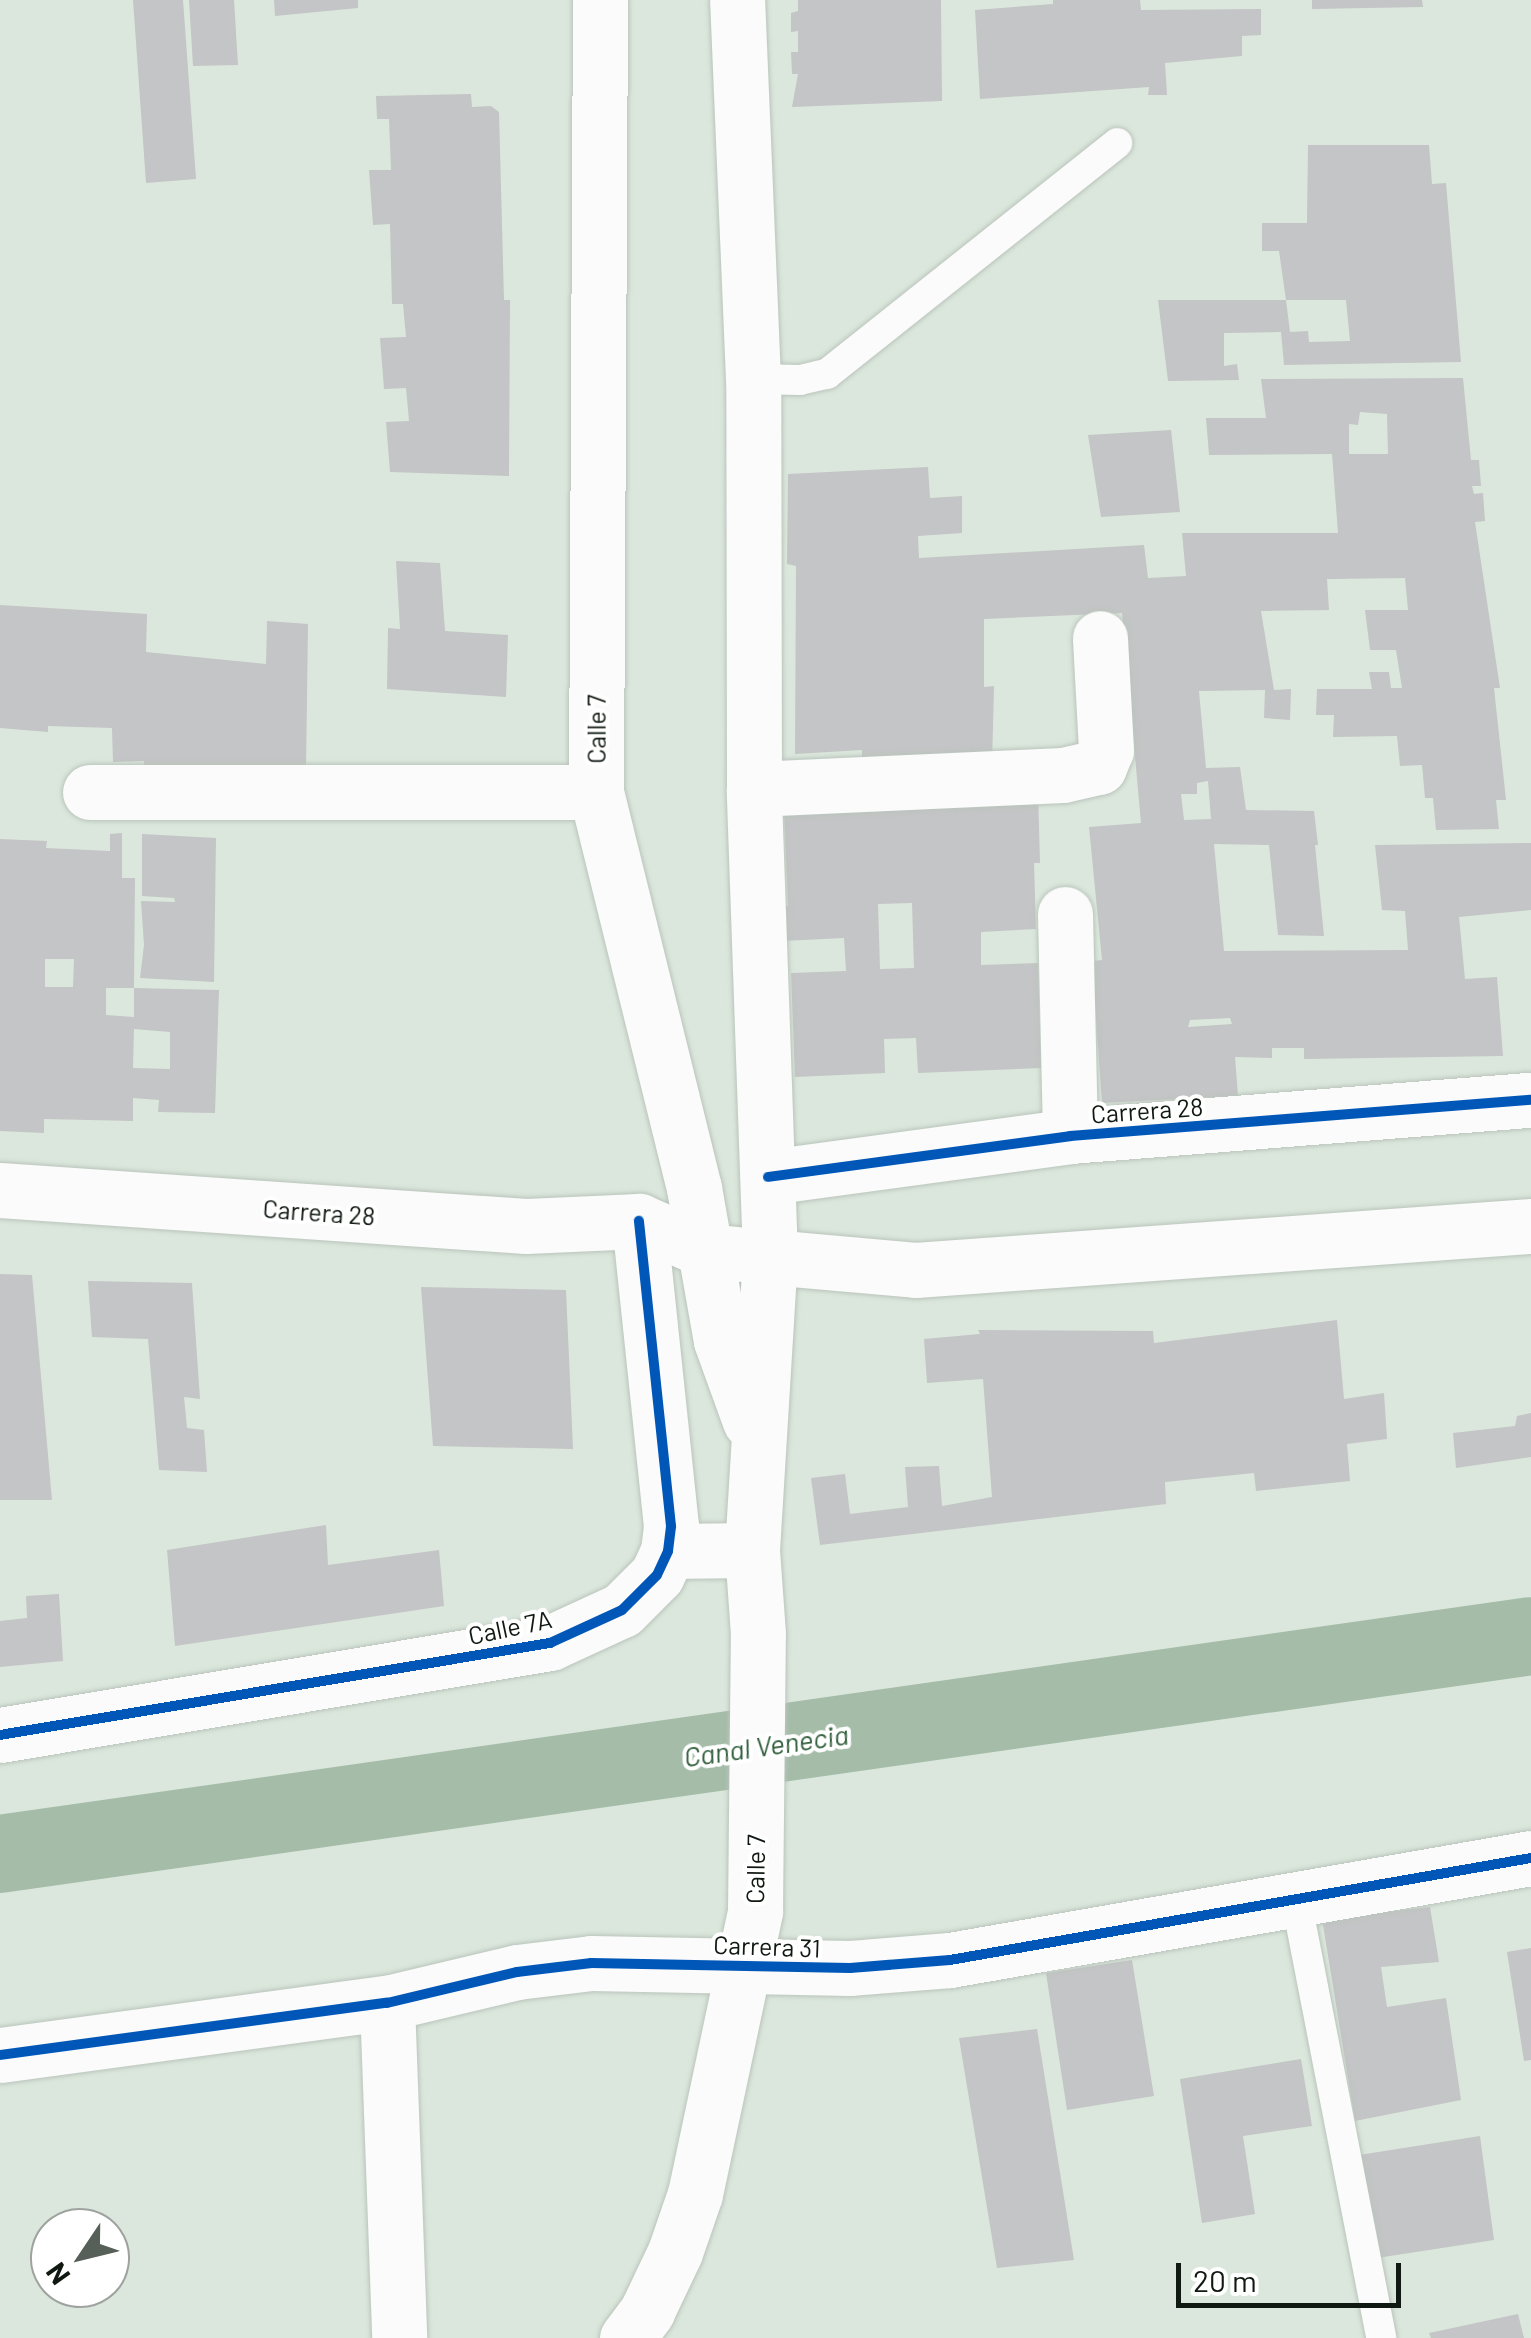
<!DOCTYPE html>
<style>
body{margin:0}
#map{position:relative;width:1531px;height:2338px;overflow:hidden;background:#dbe7dc;font-family:Barlow,sans-serif}
div>[style]{position:absolute}
.canal>*{height:78px;margin:-39px;padding:0 39px;transform-origin:39px;border-radius:39px;background:#a4bca8}
.building>*{inset:0;background:#c4c5c6}
.roads{filter:drop-shadow(0 0 2px #bac4bc) drop-shadow(0 0 2px #bac4bc)}
.lane>*{height:30px;margin:-15px;padding:0 15px;transform-origin:15px;border-radius:15px;background:#fafbfa}
.street>*{height:55px;margin:-27.5px;padding:0 27.5px;transform-origin:27.5px;border-radius:27.5px;background:#fafbfa}
.primary>*{height:55px;margin:-27.5px;padding:0 27.5px;transform-origin:27.5px;border-radius:27.5px;background:#fafbfa}
.cycleway>*{height:10px;margin:-5px;padding:0 5px;transform-origin:5px;border-radius:5px;background:#0057b8}
span{translate:-50% -50%;white-space:nowrap;text-align:center;line-height:1.15;-webkit-text-stroke:8px #fff;paint-order:stroke}
.street-label{font-size:25px;color:#0f1811}
.water-label{font-size:28px;color:#305e3b;font-style:italic}
.north{position:absolute;left:30px;top:2208px;width:100px;height:100px;box-sizing:border-box;background:#fff;border:2px solid #9fa3a0;border-radius:50%;rotate:235deg;font-size:28px;font-weight:700;line-height:40px;text-align:center;color:#0f1811}
.north::after{content:'';display:block;margin:auto;width:35px;height:45px;background:#566058;clip-path:polygon(50% 0,100% 100%,50% 72%,0 100%)}
.scale{position:absolute;left:1176px;top:2263px;width:225px;height:45px;box-sizing:border-box;border:5px solid #0f1811;border-top:0;padding-left:12px;font-size:30px;line-height:35px;white-space:nowrap;color:#0f1811;-webkit-text-stroke:8px #fff;paint-order:stroke}
</style>
<div id="map">
<div class="canal">
<i style="left:0;top:1854px;width:1546px;rotate:-8.1deg"></i>
</div>
<div class="building">
<i style="clip-path:polygon(133px 0,183px 0,196px 179px,146px 183px)"></i>
<i style="clip-path:polygon(189px 0,234px 0,238px 65px,193px 66px)"></i>
<i style="clip-path:polygon(274px 0,358px 0,358px 8px,275px 16px)"></i>
<i style="clip-path:polygon(798px 0,941px 0,942px 101px,792px 107px,798px 74px,792px 74px,791px 52px,798px 52px,798px 31px,791px 32px,791px 13px,798px 11px)"></i>
<i style="clip-path:polygon(1053px 0,1140px 0,1141px 10px,1261px 9px,1261px 35px,1242px 36px,1242px 56px,1165px 63px,1167px 95px,1148px 95px,1149px 87px,980px 99px,975px 10px,1053px 4px)"></i>
<i style="clip-path:polygon(1312px 0,1422px 0,1423px 7px,1312px 9px)"></i>
<i style="clip-path:polygon(471px 94px,472px 107px,491px 106px,499px 112px,504px 300px,510px 300px,509px 476px,390px 472px,386px 422px,409px 421px,406px 388px,384px 389px,380px 338px,406px 337px,403px 304px,392px 304px,390px 224px,373px 225px,369px 170px,391px 170px,389px 119px,377px 119px,376px 96px)"></i>
<i style="clip-path:polygon(evenodd,1308px 145px,1429px 145px,1432px 184px,1446px 183px,1461px 362px,1284px 365px,1281px 332px,1224px 333px,1224px 366px,1237px 364px,1239px 380px,1168px 381px,1158px 300px,1286px 300px,1279px 251px,1262px 251px,1262px 223px,1307px 223px,1308px 145px,1286px 300px,1346px 300px,1350px 341px,1309px 342px,1308px 331px,1290px 332px,1286px 300px)"></i>
<i style="clip-path:polygon(evenodd,1463px 378px,1471px 460px,1479px 460px,1481px 486px,1472px 486px,1474px 494px,1483px 493px,1485px 521px,1475px 522px,1500px 688px,1494px 688px,1506px 800px,1496px 800px,1499px 829px,1436px 830px,1433px 798px,1425px 798px,1422px 765px,1400px 766px,1397px 736px,1333px 737px,1334px 715px,1316px 715px,1317px 689px,1372px 689px,1369px 672px,1389px 672px,1391px 688px,1402px 688px,1396px 650px,1370px 650px,1365px 610px,1408px 610px,1405px 578px,1327px 579px,1329px 610px,1261px 611px,1274px 690px,1291px 689px,1290px 720px,1264px 718px,1265px 690px,1199px 691px,1206px 768px,1240px 767px,1246px 810px,1314px 811px,1318px 845px,1315px 845px,1324px 936px,1278px 935px,1269px 845px,1214px 844px,1224px 951px,1408px 950px,1405px 911px,1382px 910px,1375px 845px,1531px 843px,1531px 910px,1459px 917px,1465px 979px,1497px 977px,1503px 1056px,1304px 1059px,1304px 1048px,1272px 1048px,1272px 1058px,1235px 1057px,1238px 1096px,1102px 1103px,1092px 961px,1102px 960px,1089px 827px,1141px 823px,1122px 613px,984px 619px,984px 687px,994px 686px,992px 765px,862px 771px,862px 750px,795px 754px,796px 566px,787px 564px,788px 474px,928px 467px,930px 498px,962px 496px,962px 533px,918px 536px,919px 558px,1144px 545px,1148px 578px,1186px 576px,1182px 533px,1338px 533px,1332px 454px,1209px 455px,1206px 418px,1266px 418px,1261px 379px,1463px 378px,1360px 412px,1387px 414px,1388px 454px,1349px 454px,1349px 424px,1358px 425px,1360px 412px,1463px 378px,1208px 781px,1211px 819px,1184px 820px,1181px 794px,1197px 794px,1197px 783px,1208px 781px,1463px 378px,1230px 1018px,1232px 1024px,1188px 1027px,1190px 1020px,1230px 1018px)"></i>
<i style="clip-path:polygon(1171px 430px,1180px 512px,1101px 517px,1088px 435px)"></i>
<i style="clip-path:polygon(396px 561px,440px 563px,445px 631px,508px 635px,506px 697px,387px 689px,388px 628px,400px 629px)"></i>
<i style="clip-path:polygon(0 605px,147px 614px,146px 652px,266px 664px,267px 621px,308px 624px,306px 769px,144px 769px,144px 761px,113px 762px,112px 728px,48px 726px,48px 732px,0 728px)"></i>
<i style="clip-path:polygon(evenodd,1038px 791px,1040px 863px,1034px 863px,1036px 929px,981px 932px,981px 965px,1038px 963px,1041px 1068px,918px 1073px,916px 1038px,884px 1039px,885px 1073px,795px 1077px,791px 973px,846px 971px,844px 938px,783px 941px,781px 905px,788px 906px,784px 809px,1038px 791px,912px 903px,914px 968px,880px 969px,878px 904px,912px 903px)"></i>
<i style="clip-path:polygon(evenodd,122px 833px,122px 878px,135px 878px,134px 988px,106px 988px,106px 1015px,134px 1017px,134px 988px,219px 990px,215px 1113px,158px 1112px,159px 1100px,133px 1098px,133px 1121px,44px 1119px,44px 1133px,0 1131px,0 839px,47px 841px,46px 848px,110px 851px,110px 834px,122px 833px,45px 959px,74px 959px,73px 987px,45px 987px,45px 959px,122px 833px,134px 1029px,170px 1032px,170px 1069px,133px 1068px,134px 1029px)"></i>
<i style="clip-path:polygon(142px 834px,216px 838px,214px 982px,140px 978px,144px 945px,141px 901px,175px 902px,174px 898px,142px 896px)"></i>
<i style="clip-path:polygon(0 1274px,32px 1275px,52px 1500px,0 1500px)"></i>
<i style="clip-path:polygon(88px 1281px,192px 1283px,200px 1399px,184px 1397px,187px 1428px,204px 1430px,207px 1472px,159px 1470px,148px 1339px,92px 1337px)"></i>
<i style="clip-path:polygon(421px 1287px,566px 1290px,573px 1449px,433px 1446px)"></i>
<i style="clip-path:polygon(1337px 1320px,1344px 1399px,1384px 1393px,1387px 1439px,1347px 1444px,1350px 1481px,1256px 1491px,1254px 1473px,1165px 1482px,1166px 1504px,820px 1545px,811px 1478px,845px 1474px,850px 1514px,908px 1507px,905px 1467px,939px 1466px,942px 1506px,992px 1497px,983px 1379px,927px 1383px,924px 1339px,980px 1334px,978px 1330px,1153px 1331px,1154px 1343px)"></i>
<i style="clip-path:polygon(1531px 1413px,1531px 1457px,1456px 1468px,1453px 1433px,1515px 1426px,1517px 1416px)"></i>
<i style="clip-path:polygon(326px 1525px,328px 1565px,439px 1550px,444px 1606px,175px 1646px,167px 1550px)"></i>
<i style="clip-path:polygon(59px 1594px,63px 1661px,0 1667px,0 1621px,27px 1618px,26px 1596px)"></i>
<i style="clip-path:polygon(1430px 1907px,1439px 1962px,1381px 1967px,1387px 2007px,1446px 1998px,1461px 2100px,1355px 2121px,1322px 1919px)"></i>
<i style="clip-path:polygon(1531px 1948px,1531px 2060px,1524px 2061px,1507px 1952px)"></i>
<i style="clip-path:polygon(1132px 1960px,1154px 2096px,1067px 2110px,1046px 1973px)"></i>
<i style="clip-path:polygon(1037px 2029px,1074px 2260px,997px 2268px,959px 2038px)"></i>
<i style="clip-path:polygon(1301px 2059px,1312px 2126px,1243px 2136px,1255px 2214px,1202px 2223px,1180px 2079px)"></i>
<i style="clip-path:polygon(1480px 2136px,1494px 2240px,1377px 2258px,1359px 2155px)"></i>
<i style="clip-path:polygon(1518px 2314px,1524px 2338px,1431px 2338px,1429px 2333px)"></i>
</div>
<div class="roads">
<div class="lane">
<i style="left:753px;top:379px;width:47px;rotate:1.2deg"></i>
<i style="left:800px;top:380px;width:28px;rotate:-13deg"></i>
<i style="left:827px;top:374px;width:371px;rotate:-38.5deg"></i>
<i style="left:1296px;top:1899px;width:447px;rotate:79deg"></i>
</div>
<div class="street">
<i style="left:754px;top:789px;width:309px;rotate:-2.6deg"></i>
<i style="left:1063px;top:775px;width:37px;rotate:-13deg"></i>
<i style="left:1099px;top:767px;width:18px;rotate:-68deg"></i>
<i style="left:1106px;top:750px;width:112px;rotate:-93.1deg"></i>
<i style="left:90px;top:792px;width:506px"></i>
<i style="left:1065px;top:914px;width:222px;rotate:88.7deg"></i>
<i style="left:768px;top:1177px;width:305px;rotate:-7.7deg"></i>
<i style="left:1070px;top:1136px;width:462px;rotate:-4.5deg"></i>
<i style="left:770px;top:1257px;width:146px;rotate:5.1deg"></i>
<i style="left:915px;top:1270px;width:618px;rotate:-4.09deg"></i>
<i style="left:668px;top:1551px;width:84px;rotate:-0.7deg"></i>
<i style="left:0;top:1735px;width:558px;rotate:-9.5deg"></i>
<i style="left:550px;top:1643px;width:79px;rotate:-24.6deg"></i>
<i style="left:622px;top:1610px;width:49px;rotate:-45deg"></i>
<i style="left:657px;top:1575px;width:26px;rotate:-65deg"></i>
<i style="left:668px;top:1551px;width:25px;rotate:-83deg"></i>
<i style="left:671px;top:1526px;width:307px;rotate:-96deg"></i>
<i style="left:387px;top:2003px;width:335px;rotate:87.9deg"></i>
<i style="left:0;top:2055px;width:390px;rotate:-7.7deg"></i>
<i style="left:387px;top:2003px;width:134px;rotate:-13.4deg"></i>
<i style="left:517px;top:1972px;width:75px;rotate:-6.9deg"></i>
<i style="left:591px;top:1963px;width:259px;rotate:1.1deg"></i>
<i style="left:850px;top:1968px;width:100px;rotate:-4.6deg"></i>
<i style="left:950px;top:1960px;width:590px;rotate:-9.96deg"></i>
</div>
<div class="primary">
<i style="left:600px;top:0;width:792px;rotate:90.29deg"></i>
<i style="left:596px;top:792px;width:408px;rotate:76.1deg"></i>
<i style="left:694px;top:1188px;width:155px;rotate:80deg"></i>
<i style="left:721px;top:1341px;width:85px;rotate:70.1deg"></i>
<i style="left:0;top:1190px;width:527px;rotate:3.92deg"></i>
<i style="left:526px;top:1226px;width:113px;rotate:-2.5deg"></i>
<i style="left:639px;top:1221px;width:75px;rotate:23.5deg"></i>
<i style="left:708px;top:1251px;width:29px;rotate:6deg"></i>
<i style="left:627px;top:2338px;width:34px;rotate:-53deg"></i>
<i style="left:647px;top:2311px;width:65px;rotate:-64.6deg"></i>
<i style="left:675px;top:2252px;width:61px;rotate:-71deg"></i>
<i style="left:695px;top:2194px;width:289px;rotate:-78deg"></i>
<i style="left:755px;top:1911px;width:277px;rotate:-89.4deg"></i>
<i style="left:758px;top:1634px;width:84px;rotate:-94.1deg"></i>
<i style="left:752px;top:1550px;width:294px;rotate:-86.5deg"></i>
<i style="left:770px;top:1257px;width:468px;rotate:-92deg"></i>
<i style="left:754px;top:789px;width:410px;rotate:-90.1deg"></i>
<i style="left:753px;top:379px;width:379px;rotate:-92.4deg"></i>
</div>
</div>
<div class="cycleway">
<i style="left:768px;top:1177px;width:305px;rotate:-7.7deg"></i>
<i style="left:1070px;top:1136px;width:462px;rotate:-4.5deg"></i>
<i style="left:0;top:1735px;width:558px;rotate:-9.5deg"></i>
<i style="left:550px;top:1643px;width:79px;rotate:-24.6deg"></i>
<i style="left:622px;top:1610px;width:49px;rotate:-45deg"></i>
<i style="left:657px;top:1575px;width:26px;rotate:-65deg"></i>
<i style="left:668px;top:1551px;width:25px;rotate:-83deg"></i>
<i style="left:671px;top:1526px;width:307px;rotate:-96deg"></i>
<i style="left:0;top:2055px;width:390px;rotate:-7.7deg"></i>
<i style="left:387px;top:2003px;width:134px;rotate:-13.4deg"></i>
<i style="left:517px;top:1972px;width:75px;rotate:-6.9deg"></i>
<i style="left:591px;top:1963px;width:259px;rotate:1.1deg"></i>
<i style="left:850px;top:1968px;width:100px;rotate:-4.6deg"></i>
<i style="left:950px;top:1960px;width:590px;rotate:-9.96deg"></i>
</div>
<div class="street-label">
<span style="left:596px;top:729px;rotate:-90deg">Calle 7</span>
<span style="left:1147px;top:1110px;rotate:-4deg">Carrera 28</span>
<span style="left:319px;top:1212px;rotate:4deg">Carrera 28</span>
<span style="left:510px;top:1627px;rotate:-12deg">Calle 7A</span>
<span style="left:755px;top:1869px;rotate:-89deg">Calle 7</span>
<span style="left:767px;top:1946px;rotate:2deg">Carrera 31</span>
</div>
<div class="water-label">
<span style="left:766px;top:1745px;rotate:-8deg">Canal Venecia</span>
</div>
<div class="north">N</div>
<div class="scale">20 m</div>
</div>
